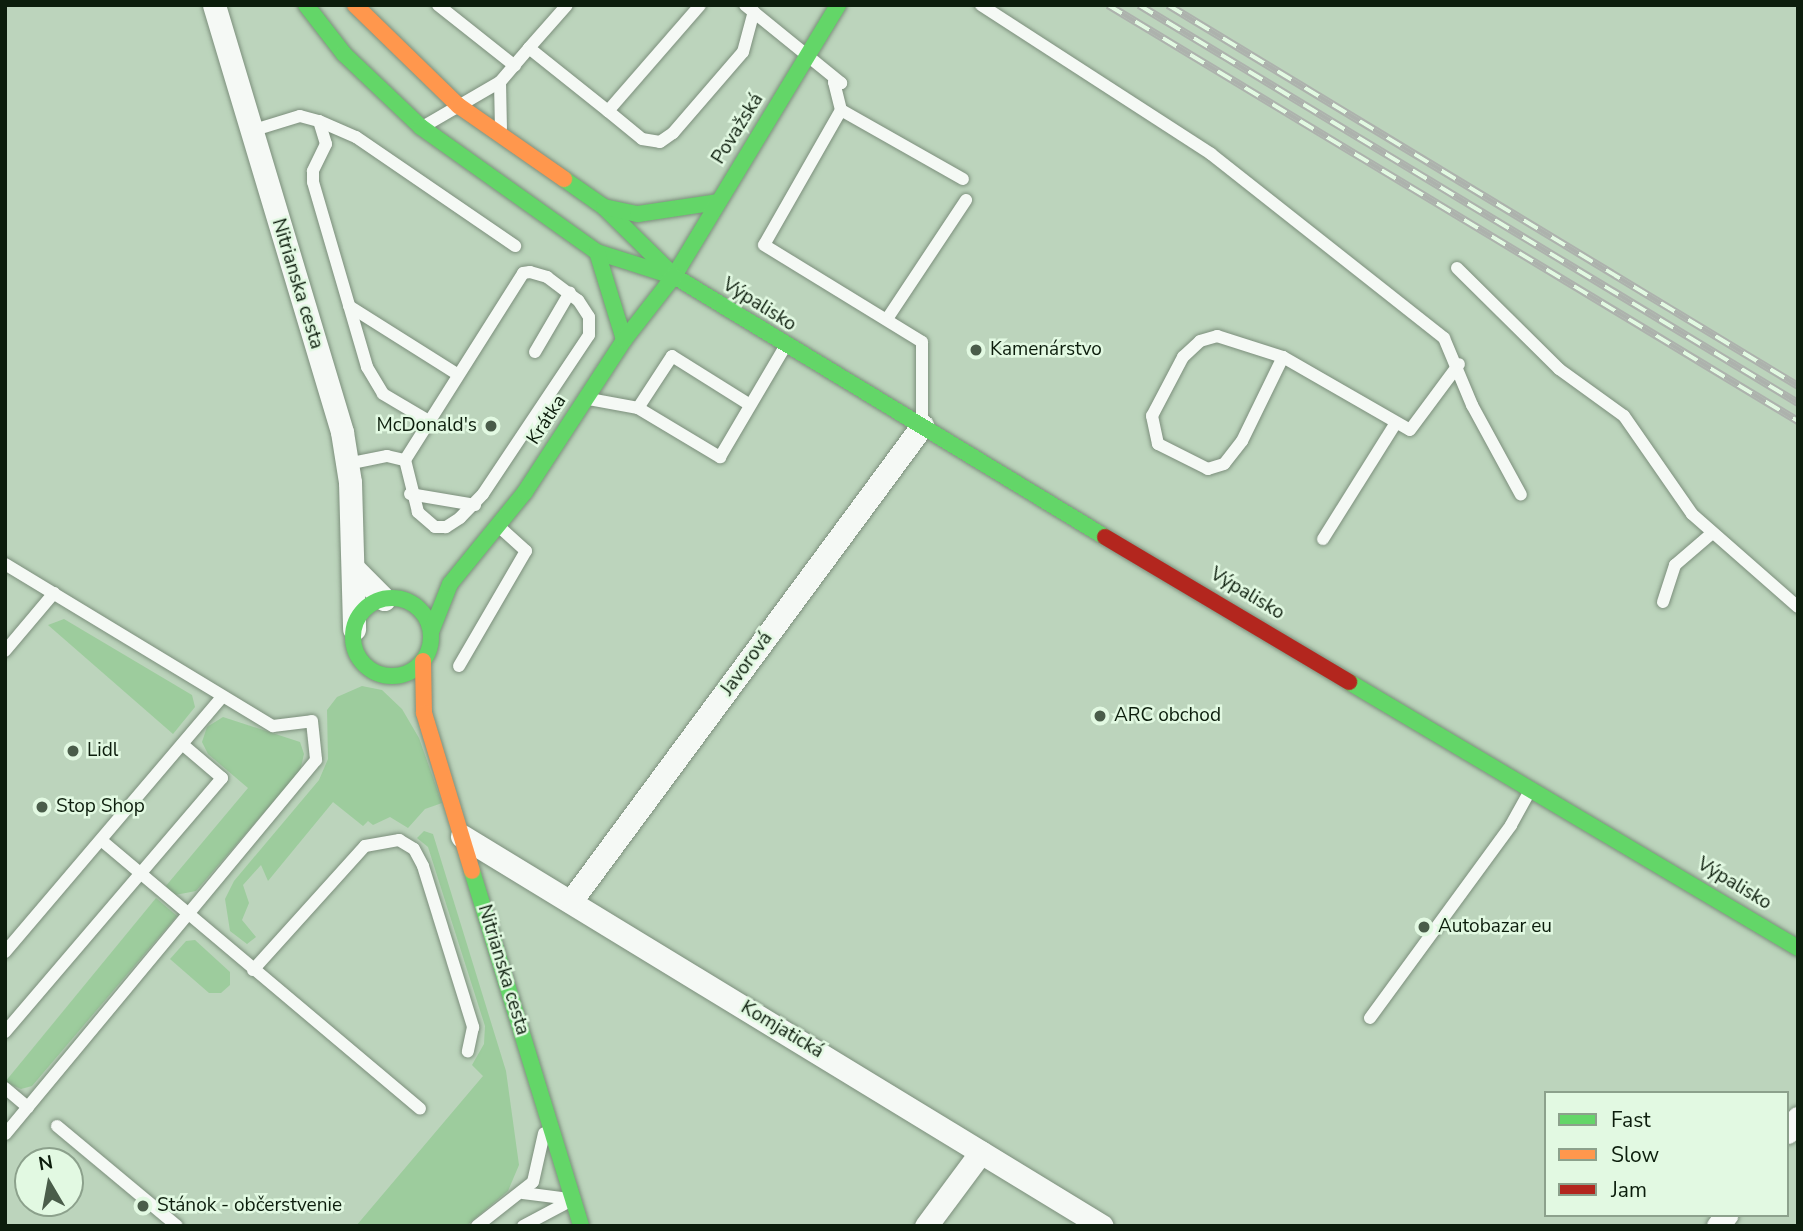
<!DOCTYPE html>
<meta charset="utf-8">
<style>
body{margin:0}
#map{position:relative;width:1803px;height:1231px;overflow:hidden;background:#bcd4bc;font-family:"Nunito Sans",sans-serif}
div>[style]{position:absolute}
.green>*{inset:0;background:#9dcc9d}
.roads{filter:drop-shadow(0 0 2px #7c8f7c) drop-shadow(0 0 2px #7c8f7c)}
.lane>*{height:12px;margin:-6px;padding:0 6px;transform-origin:6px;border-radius:6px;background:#f5f9f5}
.street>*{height:23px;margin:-11.5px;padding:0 11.5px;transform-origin:11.5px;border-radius:11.5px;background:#f5f9f5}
.fast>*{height:16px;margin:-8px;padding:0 8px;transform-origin:8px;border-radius:8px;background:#63d668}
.fast>.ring{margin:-8px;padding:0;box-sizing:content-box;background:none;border:16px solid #63d668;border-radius:50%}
.slow>*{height:16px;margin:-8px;padding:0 8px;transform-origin:8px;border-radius:8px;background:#ff974d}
.jam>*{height:16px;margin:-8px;padding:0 8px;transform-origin:8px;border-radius:8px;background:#b3261e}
.rail>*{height:8px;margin-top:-4px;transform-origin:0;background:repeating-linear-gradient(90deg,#e2f9e2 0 16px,#adb2ad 0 32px);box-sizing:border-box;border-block:2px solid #adb2ad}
.dots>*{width:19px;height:19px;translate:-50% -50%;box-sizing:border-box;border:4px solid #e2f9e2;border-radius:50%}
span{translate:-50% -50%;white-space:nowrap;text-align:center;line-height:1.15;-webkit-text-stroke:5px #e2f9e2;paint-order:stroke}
.street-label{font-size:19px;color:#0c1d0c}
.poi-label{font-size:19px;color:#0c1d0c}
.left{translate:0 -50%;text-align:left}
.right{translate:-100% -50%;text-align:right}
.frame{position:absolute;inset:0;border:7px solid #0c1d0c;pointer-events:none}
.legend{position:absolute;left:1544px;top:1091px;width:245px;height:126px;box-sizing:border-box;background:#e2f9e2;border:2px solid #8ca18c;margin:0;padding:9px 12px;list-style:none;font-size:21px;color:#0c1d0c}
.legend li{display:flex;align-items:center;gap:14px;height:35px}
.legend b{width:35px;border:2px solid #8ca18c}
.north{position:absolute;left:14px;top:1147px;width:70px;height:70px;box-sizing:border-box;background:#e2f9e2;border:2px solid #8ca18c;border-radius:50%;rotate:350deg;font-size:19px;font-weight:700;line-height:28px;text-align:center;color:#0c1d0c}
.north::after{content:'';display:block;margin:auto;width:24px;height:32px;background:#4a5d4a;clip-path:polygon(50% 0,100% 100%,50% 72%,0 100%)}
</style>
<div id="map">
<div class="green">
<i style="clip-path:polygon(64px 619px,192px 695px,195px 707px,173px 734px,48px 625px)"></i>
<i style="clip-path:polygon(362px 686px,382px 690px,402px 709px,419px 738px,442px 803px,425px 809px,408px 828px,390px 817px,373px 825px,368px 821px,363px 826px,333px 802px,268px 881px,261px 865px,243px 885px,249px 903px,242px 920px,256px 937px,247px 944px,230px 931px,225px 899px,234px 881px,319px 780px,328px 759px,327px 710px,337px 697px)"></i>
<i style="clip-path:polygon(223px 717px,300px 742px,304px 754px,300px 771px,196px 891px,175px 895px,165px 887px,248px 788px,208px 754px,202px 742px,207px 727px)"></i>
<i style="clip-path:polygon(424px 831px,433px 834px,506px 1071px,519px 1165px,508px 1191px,466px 1226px,356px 1226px,483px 1076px,472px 1065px,484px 1044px,485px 1026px,428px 847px,417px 838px)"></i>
<i style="clip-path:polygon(156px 898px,177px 916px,32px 1086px,21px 1089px,5px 1082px)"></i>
<i style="clip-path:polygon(195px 940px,230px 972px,230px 985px,221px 993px,209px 993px,170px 959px,186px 941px)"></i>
</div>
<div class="roads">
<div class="lane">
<i style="left:438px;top:5px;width:98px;rotate:38.4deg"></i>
<i style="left:745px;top:5px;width:124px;rotate:39.1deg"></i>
<i style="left:981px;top:5px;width:274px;rotate:32.9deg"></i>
<i style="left:1211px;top:154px;width:297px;rotate:38.3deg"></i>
<i style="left:1444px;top:338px;width:73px;rotate:67.3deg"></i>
<i style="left:1472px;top:405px;width:102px;rotate:61.4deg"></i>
<i style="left:529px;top:48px;width:57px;rotate:-48.5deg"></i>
<i style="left:500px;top:82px;width:46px;rotate:88.8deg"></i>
<i style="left:841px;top:83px;width:7px;rotate:-172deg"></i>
<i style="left:834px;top:82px;width:29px;rotate:76deg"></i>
<i style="left:841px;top:110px;width:155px;rotate:119.7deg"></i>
<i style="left:764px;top:245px;width:185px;rotate:31.5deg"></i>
<i style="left:922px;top:342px;width:80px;rotate:90deg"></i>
<i style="left:841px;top:110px;width:140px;rotate:29.5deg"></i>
<i style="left:608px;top:111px;width:44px;rotate:39.5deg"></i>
<i style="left:642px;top:139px;width:18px;rotate:9deg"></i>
<i style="left:660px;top:142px;width:16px;rotate:-35deg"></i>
<i style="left:673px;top:133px;width:107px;rotate:-49.2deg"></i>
<i style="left:743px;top:52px;width:42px;rotate:-75deg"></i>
<i style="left:319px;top:121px;width:40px;rotate:23.4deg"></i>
<i style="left:356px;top:137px;width:193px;rotate:34.4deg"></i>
<i style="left:426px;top:125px;width:86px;rotate:-30.2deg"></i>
<i style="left:500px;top:82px;width:45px;rotate:-49.5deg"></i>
<i style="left:529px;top:48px;width:101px;rotate:38.6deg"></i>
<i style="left:608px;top:111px;width:140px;rotate:-49deg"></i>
<i style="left:251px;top:131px;width:51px;rotate:-17deg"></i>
<i style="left:300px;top:116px;width:20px;rotate:15deg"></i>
<i style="left:319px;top:121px;width:24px;rotate:73deg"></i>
<i style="left:326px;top:144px;width:30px;rotate:116deg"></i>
<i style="left:313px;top:171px;width:11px;rotate:90deg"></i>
<i style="left:313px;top:182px;width:193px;rotate:73.7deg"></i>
<i style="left:367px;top:367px;width:31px;rotate:59deg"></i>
<i style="left:383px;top:394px;width:51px;rotate:30.6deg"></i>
<i style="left:1457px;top:268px;width:144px;rotate:44.7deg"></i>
<i style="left:1559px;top:369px;width:80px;rotate:35.9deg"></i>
<i style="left:1624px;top:416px;width:119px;rotate:55.2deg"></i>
<i style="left:1692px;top:514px;width:141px;rotate:41.3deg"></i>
<i style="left:530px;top:272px;width:18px;rotate:16deg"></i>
<i style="left:547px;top:277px;width:39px;rotate:37deg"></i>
<i style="left:578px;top:300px;width:20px;rotate:57deg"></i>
<i style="left:589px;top:317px;width:18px;rotate:90deg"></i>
<i style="left:589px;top:335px;width:191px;rotate:123.7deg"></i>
<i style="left:483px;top:494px;width:33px;rotate:134deg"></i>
<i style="left:460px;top:518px;width:17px;rotate:147deg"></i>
<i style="left:446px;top:527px;width:11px;rotate:180deg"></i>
<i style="left:435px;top:527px;width:23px;rotate:-139deg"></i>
<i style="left:418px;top:512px;width:54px;rotate:-104deg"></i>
<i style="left:405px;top:460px;width:221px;rotate:-57.7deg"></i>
<i style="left:523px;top:273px;width:7px;rotate:-8deg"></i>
<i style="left:349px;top:306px;width:128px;rotate:32.2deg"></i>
<i style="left:887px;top:319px;width:143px;rotate:-56.4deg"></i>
<i style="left:535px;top:352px;width:69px;rotate:-59.7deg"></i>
<i style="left:1283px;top:357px;width:93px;rotate:116deg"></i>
<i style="left:1242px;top:441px;width:29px;rotate:128deg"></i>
<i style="left:1224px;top:464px;width:17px;rotate:163deg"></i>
<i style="left:1208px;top:469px;width:56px;rotate:-153.4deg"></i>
<i style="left:1158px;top:444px;width:29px;rotate:-102deg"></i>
<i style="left:1152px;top:416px;width:67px;rotate:-62.3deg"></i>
<i style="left:1183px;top:357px;width:23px;rotate:-43deg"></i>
<i style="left:1200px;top:341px;width:18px;rotate:-16deg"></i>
<i style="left:1217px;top:336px;width:69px;rotate:17.7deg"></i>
<i style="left:1283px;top:357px;width:146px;rotate:29.9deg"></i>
<i style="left:1410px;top:430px;width:82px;rotate:-53.4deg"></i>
<i style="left:589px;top:399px;width:50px;rotate:10.4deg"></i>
<i style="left:638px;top:408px;width:96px;rotate:30.9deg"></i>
<i style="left:720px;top:457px;width:124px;rotate:-59.5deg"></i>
<i style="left:638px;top:408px;width:62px;rotate:-56.8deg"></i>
<i style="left:672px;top:356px;width:92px;rotate:32.1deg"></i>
<i style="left:347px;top:464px;width:41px;rotate:-11.3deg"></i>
<i style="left:387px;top:456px;width:18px;rotate:13deg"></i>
<i style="left:410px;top:494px;width:66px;rotate:9.6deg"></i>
<i style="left:1323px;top:539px;width:136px;rotate:-57.9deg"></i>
<i style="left:5px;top:564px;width:313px;rotate:31.2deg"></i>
<i style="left:273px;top:726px;width:39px;rotate:-7deg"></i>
<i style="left:312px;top:721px;width:39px;rotate:84deg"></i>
<i style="left:316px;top:760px;width:486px;rotate:129.7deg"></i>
<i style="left:1663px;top:602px;width:39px;rotate:-72deg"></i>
<i style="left:1675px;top:565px;width:48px;rotate:-40.7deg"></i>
<i style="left:5px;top:651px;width:76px;rotate:-49.8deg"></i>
<i style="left:459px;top:666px;width:133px;rotate:-59.8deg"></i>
<i style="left:526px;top:551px;width:38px;rotate:-138deg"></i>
<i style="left:101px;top:840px;width:417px;rotate:40.1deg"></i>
<i style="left:5px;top:952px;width:335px;rotate:-49.6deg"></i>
<i style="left:253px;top:970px;width:167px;rotate:-47.9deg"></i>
<i style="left:365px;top:846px;width:35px;rotate:-10deg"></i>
<i style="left:399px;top:840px;width:17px;rotate:31deg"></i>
<i style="left:414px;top:849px;width:19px;rotate:62deg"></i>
<i style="left:423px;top:866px;width:169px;rotate:72.7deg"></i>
<i style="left:473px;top:1027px;width:25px;rotate:102deg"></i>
<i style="left:1370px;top:1018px;width:239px;rotate:-53.8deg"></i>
<i style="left:1511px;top:825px;width:39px;rotate:-61deg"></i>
<i style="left:5px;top:1032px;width:334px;rotate:-49.5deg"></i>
<i style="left:222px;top:778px;width:52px;rotate:-139.6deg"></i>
<i style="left:5px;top:1088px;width:30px;rotate:40deg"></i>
<i style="left:57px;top:1126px;width:156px;rotate:39.8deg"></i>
<i style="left:523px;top:1193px;width:46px;rotate:7.4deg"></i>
<i style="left:477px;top:1226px;width:71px;rotate:-38.2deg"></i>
<i style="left:533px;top:1182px;width:50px;rotate:-77.3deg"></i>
<i style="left:523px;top:1226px;width:55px;rotate:-28deg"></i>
</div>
<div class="street">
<i style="left:214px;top:5px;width:446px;rotate:73.3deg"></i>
<i style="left:342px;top:432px;width:51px;rotate:80.9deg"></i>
<i style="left:350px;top:482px;width:147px;rotate:88.4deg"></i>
<i style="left:353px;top:568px;width:44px;rotate:45deg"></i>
<i style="left:462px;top:836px;width:749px;rotate:31.36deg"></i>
<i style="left:571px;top:901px;width:591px;rotate:-53.54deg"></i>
<i style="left:1787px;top:1132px;width:18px;rotate:-52deg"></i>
<i style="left:926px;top:1226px;width:92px;rotate:-53.4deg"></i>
<i style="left:1718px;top:1226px;width:14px;rotate:-54deg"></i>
</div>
<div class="fast">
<i style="left:306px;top:5px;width:62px;rotate:52.2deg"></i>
<i style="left:344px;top:54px;width:106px;rotate:43.5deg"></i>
<i style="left:421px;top:127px;width:216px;rotate:35.4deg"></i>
<i style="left:597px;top:252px;width:72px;rotate:17.7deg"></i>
<i style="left:564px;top:179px;width:49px;rotate:35deg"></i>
<i style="left:604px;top:207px;width:98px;rotate:44.6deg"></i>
<i style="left:674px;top:276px;width:504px;rotate:31.2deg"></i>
<i style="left:604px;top:207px;width:35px;rotate:12deg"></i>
<i style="left:638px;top:214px;width:80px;rotate:-8.6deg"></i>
<i style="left:597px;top:252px;width:92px;rotate:72.9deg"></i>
<i style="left:674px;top:276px;width:317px;rotate:-58.8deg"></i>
<i class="ring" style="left:353px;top:598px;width:62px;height:62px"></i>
<i style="left:431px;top:632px;width:52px;rotate:-68.4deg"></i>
<i style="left:450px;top:584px;width:119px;rotate:-50.8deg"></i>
<i style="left:525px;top:492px;width:181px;rotate:-56.9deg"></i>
<i style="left:624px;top:340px;width:81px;rotate:-52deg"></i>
<i style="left:1349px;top:682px;width:522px;rotate:30.64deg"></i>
<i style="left:472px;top:871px;width:371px;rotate:72.9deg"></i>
</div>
<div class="slow">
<i style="left:355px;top:5px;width:145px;rotate:44.2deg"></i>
<i style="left:459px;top:106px;width:128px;rotate:34.8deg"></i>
<i style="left:423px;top:661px;width:52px;rotate:88.9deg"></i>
<i style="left:424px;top:713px;width:165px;rotate:73.1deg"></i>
</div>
<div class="jam">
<i style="left:1105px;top:537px;width:284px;rotate:30.7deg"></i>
</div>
</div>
<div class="rail">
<i style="left:1108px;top:5px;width:806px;rotate:31.09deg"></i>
<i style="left:1139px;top:5px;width:770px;rotate:31.13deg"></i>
<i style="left:1168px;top:5px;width:736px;rotate:31.16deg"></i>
</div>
<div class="dots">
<i style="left:976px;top:350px;background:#4a5d4a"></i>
<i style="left:491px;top:426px;background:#4a5d4a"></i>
<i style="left:1100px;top:716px;background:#4a5d4a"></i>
<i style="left:73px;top:751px;background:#4a5d4a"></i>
<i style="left:42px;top:807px;background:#4a5d4a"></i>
<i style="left:1424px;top:927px;background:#4a5d4a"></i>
<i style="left:143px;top:1206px;background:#4a5d4a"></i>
</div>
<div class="street-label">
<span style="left:738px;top:129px;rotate:-58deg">Považská</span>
<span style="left:297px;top:284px;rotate:73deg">Nitrianska cesta</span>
<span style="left:759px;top:305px;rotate:32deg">Výpalisko</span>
<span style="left:547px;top:420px;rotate:-57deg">Krátka</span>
<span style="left:1247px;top:594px;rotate:31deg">Výpalisko</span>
<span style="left:747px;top:664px;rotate:-54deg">Javorová</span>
<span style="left:1734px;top:884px;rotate:31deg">Výpalisko</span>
<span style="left:503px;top:970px;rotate:73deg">Nitrianska cesta</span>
<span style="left:782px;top:1030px;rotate:31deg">Komjatická</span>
</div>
<div class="poi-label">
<span class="left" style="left:990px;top:350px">Kamenárstvo</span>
<span class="right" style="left:477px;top:426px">McDonald's</span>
<span class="left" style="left:1114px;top:716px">ARC obchod</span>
<span class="left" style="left:87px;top:751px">Lidl</span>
<span class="left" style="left:56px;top:807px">Stop Shop</span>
<span class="left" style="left:1438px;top:927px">Autobazar eu</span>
<span class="left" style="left:157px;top:1206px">Stánok - občerstvenie</span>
</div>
<div class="frame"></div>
<ul class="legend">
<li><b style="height:9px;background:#63d668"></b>Fast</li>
<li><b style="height:9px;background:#ff974d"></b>Slow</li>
<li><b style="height:9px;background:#b3261e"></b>Jam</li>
</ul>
<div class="north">N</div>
</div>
